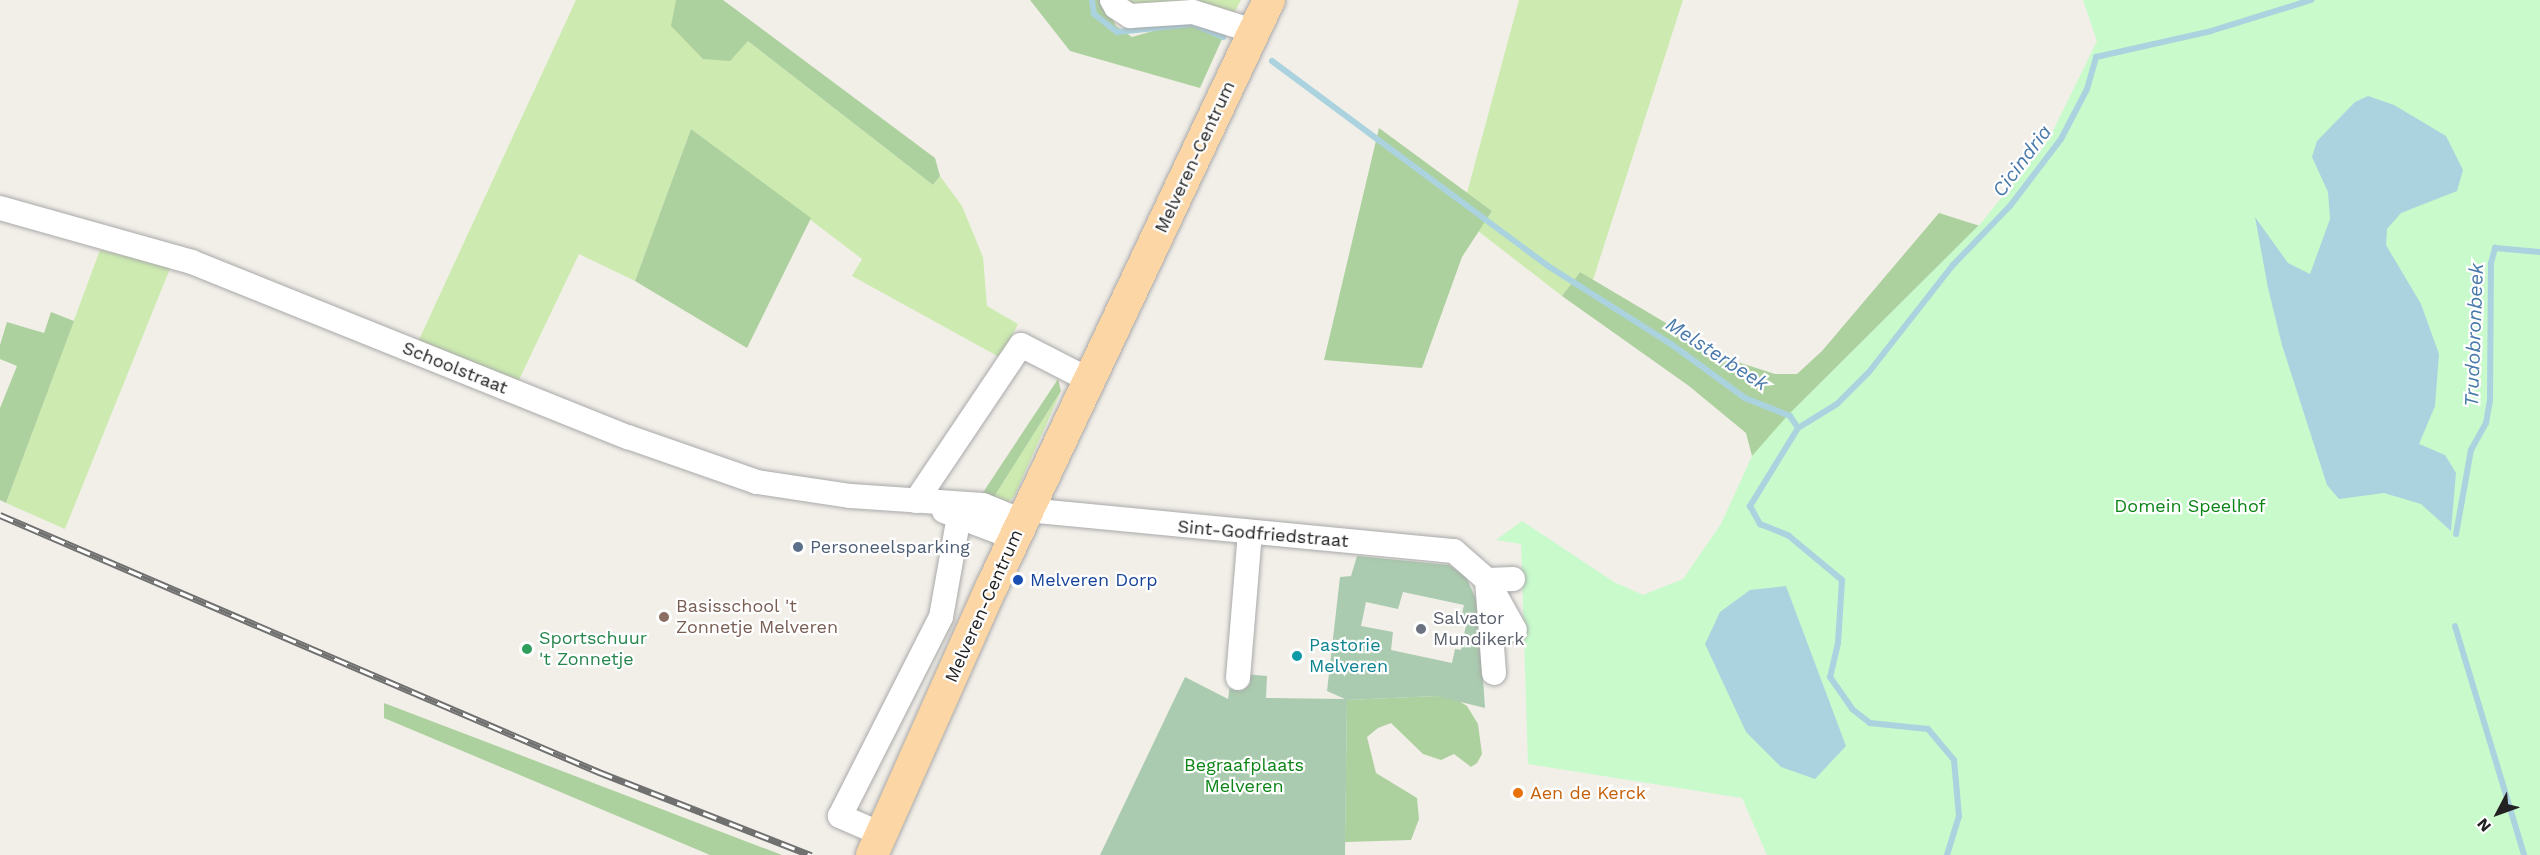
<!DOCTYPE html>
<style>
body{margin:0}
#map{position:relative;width:2540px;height:855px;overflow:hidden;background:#f2efe9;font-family:"Work Sans",sans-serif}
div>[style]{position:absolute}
.grass>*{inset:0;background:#cdebb0}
.forest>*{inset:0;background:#add19e}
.cemetery>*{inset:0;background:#aacbaf}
.park>*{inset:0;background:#c8facc}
.water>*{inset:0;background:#aad3df}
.stream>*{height:6px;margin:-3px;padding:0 3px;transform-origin:3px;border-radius:3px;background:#aad3df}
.roads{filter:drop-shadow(0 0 2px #a9a9a9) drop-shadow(0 0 2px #a9a9a9)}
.minor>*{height:24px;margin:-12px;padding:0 12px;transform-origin:12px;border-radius:12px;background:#fff}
.major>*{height:32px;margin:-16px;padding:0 16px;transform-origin:16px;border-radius:16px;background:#fcd6a4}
.rail>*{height:7px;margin-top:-3.5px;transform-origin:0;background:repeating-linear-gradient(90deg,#fff 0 14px,#707070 0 28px);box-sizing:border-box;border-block:2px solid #707070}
.dots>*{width:16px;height:16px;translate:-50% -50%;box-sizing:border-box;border:3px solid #fff;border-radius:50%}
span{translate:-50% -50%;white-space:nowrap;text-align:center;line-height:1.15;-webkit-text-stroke:4.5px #fff;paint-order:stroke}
.street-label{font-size:18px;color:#222}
.park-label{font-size:18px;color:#0c8416}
.service-label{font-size:18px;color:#4e5e75}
.left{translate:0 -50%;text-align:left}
.transit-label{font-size:18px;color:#164399}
.education-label{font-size:18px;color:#785e54}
.worship-label{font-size:18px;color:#5b616d}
.leisure-label{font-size:18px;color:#27864d}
.culture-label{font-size:18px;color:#0d838f}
.food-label{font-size:18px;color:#c56008}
.water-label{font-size:20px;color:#4a7aab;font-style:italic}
.north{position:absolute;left:2468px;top:783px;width:60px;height:60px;-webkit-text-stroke:4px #fff;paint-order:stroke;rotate:229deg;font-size:16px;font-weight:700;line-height:24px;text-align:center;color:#222}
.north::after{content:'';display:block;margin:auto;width:21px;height:27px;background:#222;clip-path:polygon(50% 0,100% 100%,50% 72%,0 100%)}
</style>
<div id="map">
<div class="grass">
<i style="clip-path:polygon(576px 0,676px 0,675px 18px,748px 41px,933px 185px,940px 176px,962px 206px,983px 257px,987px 306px,1018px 324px,1001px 358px,852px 276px,862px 259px,691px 129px,635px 281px,579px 254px,517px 384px,417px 344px)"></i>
<i style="clip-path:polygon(1118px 0,1241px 0,1234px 13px,1144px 10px)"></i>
<i style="clip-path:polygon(1519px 0,1683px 0,1593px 280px,1580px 272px,1562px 296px,1478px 231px,1492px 211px,1467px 193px)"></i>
<i style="clip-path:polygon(100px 250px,171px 266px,65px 529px,6px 503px)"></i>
<i style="clip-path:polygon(1061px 391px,1014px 497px,1005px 504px,992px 500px)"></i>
</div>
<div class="forest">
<i style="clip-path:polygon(676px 0,723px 0,935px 158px,940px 176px,933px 185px,748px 41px,730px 61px,703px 59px,671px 26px)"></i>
<i style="clip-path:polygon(1030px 0,1102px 0,1116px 26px,1132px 37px,1192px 20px,1227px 28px,1200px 88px,1070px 51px)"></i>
<i style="clip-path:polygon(1379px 128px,1492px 211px,1462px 257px,1422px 368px,1324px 360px)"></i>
<i style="clip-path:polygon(691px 129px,811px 218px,747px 348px,635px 281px)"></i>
<i style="clip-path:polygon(1939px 213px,1980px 226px,1782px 433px,1752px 456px,1746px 433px,1689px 386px,1562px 296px,1580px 272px,1725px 358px,1775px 374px,1797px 374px,1822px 351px)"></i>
<i style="clip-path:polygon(51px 312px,74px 321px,6px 503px,0 500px,0 408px,17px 366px,0 359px,0 345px,7px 322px,44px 333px)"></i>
<i style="clip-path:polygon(1058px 379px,1061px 391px,992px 500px,980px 497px)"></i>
<i style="clip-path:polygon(1436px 696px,1454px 698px,1467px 706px,1478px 724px,1482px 754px,1477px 763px,1471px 767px,1454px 754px,1441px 760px,1423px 754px,1391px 723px,1378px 728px,1367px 737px,1376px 773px,1417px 798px,1419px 819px,1411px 840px,1345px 842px,1347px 700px)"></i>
<i style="clip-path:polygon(384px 703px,782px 855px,710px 855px,384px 718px)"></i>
</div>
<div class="cemetery">
<i style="clip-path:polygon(evenodd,1357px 556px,1449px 565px,1466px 577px,1478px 603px,1485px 708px,1436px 696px,1347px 700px,1345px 855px,1100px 855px,1185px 677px,1228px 699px,1232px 673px,1267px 676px,1266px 698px,1345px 699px,1327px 691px,1340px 577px,1351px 576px,1357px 556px,1403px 592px,1464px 605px,1461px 618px,1467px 620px,1461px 650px,1455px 649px,1452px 663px,1391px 650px,1393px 632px,1361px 626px,1366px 602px,1398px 609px,1403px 592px)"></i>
</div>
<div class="park">
<i style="clip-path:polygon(2083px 0,2540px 0,2540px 855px,1767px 855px,1742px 798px,1528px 764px,1521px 544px,1496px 540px,1522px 521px,1614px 582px,1643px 595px,1683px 579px,1721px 524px,1752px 456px,1788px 415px,1981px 223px,2049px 139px,2097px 41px)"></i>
</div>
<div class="water">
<i style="clip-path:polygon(2368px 96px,2394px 105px,2446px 136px,2463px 170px,2457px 191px,2401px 213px,2387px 229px,2386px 245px,2421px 304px,2439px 354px,2435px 406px,2419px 444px,2445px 455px,2456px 473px,2451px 531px,2421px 504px,2384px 493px,2339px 499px,2327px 485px,2282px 345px,2268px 288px,2255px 217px,2288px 263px,2310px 274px,2330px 219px,2328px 192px,2312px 157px,2317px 141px,2355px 102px)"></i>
<i style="clip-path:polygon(1786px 586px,1846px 746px,1815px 779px,1781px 767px,1746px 732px,1705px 644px,1720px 612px,1750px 590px)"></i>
</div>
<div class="stream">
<i style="left:1092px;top:0;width:14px;rotate:82deg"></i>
<i style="left:1094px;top:14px;width:29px;rotate:38deg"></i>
<i style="left:1117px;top:32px;width:76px;rotate:-6deg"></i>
<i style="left:1193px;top:24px;width:33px;rotate:23deg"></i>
<i style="left:1272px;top:61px;width:344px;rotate:36.6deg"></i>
<i style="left:1548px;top:266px;width:146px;rotate:32.4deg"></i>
<i style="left:1671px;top:344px;width:92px;rotate:36.1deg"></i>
<i style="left:1745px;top:398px;width:48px;rotate:21.8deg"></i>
<i style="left:1790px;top:416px;width:14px;rotate:56deg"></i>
<i style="left:1798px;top:428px;width:92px;rotate:121.6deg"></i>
<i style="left:1750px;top:506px;width:21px;rotate:61deg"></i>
<i style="left:1760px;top:524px;width:31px;rotate:22deg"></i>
<i style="left:1789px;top:536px;width:69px;rotate:39.7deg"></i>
<i style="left:1842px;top:580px;width:63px;rotate:93.6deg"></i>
<i style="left:1838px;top:643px;width:35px;rotate:103deg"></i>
<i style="left:1830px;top:677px;width:39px;rotate:55deg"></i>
<i style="left:1852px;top:709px;width:23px;rotate:38deg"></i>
<i style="left:1870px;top:723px;width:58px;rotate:5.9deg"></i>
<i style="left:1928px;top:729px;width:40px;rotate:50deg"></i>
<i style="left:1954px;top:760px;width:56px;rotate:84.9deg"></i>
<i style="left:1959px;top:816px;width:41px;rotate:107.1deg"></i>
<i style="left:1798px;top:428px;width:46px;rotate:-31.6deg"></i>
<i style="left:1837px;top:404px;width:45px;rotate:-45deg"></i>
<i style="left:1869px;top:372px;width:136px;rotate:-51.9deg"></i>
<i style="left:1953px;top:265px;width:82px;rotate:-46deg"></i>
<i style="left:2010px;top:206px;width:84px;rotate:-52.7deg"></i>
<i style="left:2061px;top:139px;width:56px;rotate:-62.5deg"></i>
<i style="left:2087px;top:89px;width:33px;rotate:-74deg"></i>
<i style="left:2096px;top:57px;width:118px;rotate:-12.7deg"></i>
<i style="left:2211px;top:31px;width:105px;rotate:-17.2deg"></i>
<i style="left:2456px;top:534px;width:85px;rotate:-79.9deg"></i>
<i style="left:2471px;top:450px;width:31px;rotate:-61deg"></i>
<i style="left:2486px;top:423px;width:22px;rotate:-80deg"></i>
<i style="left:2490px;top:401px;width:138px;rotate:-89.6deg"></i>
<i style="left:2491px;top:263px;width:16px;rotate:-75deg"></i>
<i style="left:2495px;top:248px;width:45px;rotate:5.1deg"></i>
<i style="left:2455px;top:626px;width:239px;rotate:73.2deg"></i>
</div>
<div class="roads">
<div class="minor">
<i style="left:1112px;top:0;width:8px;rotate:60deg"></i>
<i style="left:1116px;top:7px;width:17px;rotate:33deg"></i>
<i style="left:1130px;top:16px;width:63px;rotate:-3.6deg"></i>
<i style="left:1193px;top:12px;width:63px;rotate:17.6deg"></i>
<i style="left:0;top:208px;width:199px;rotate:15.7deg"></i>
<i style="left:192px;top:262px;width:470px;rotate:21.9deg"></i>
<i style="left:628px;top:437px;width:137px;rotate:19.2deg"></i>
<i style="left:757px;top:482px;width:95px;rotate:8.5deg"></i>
<i style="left:851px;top:496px;width:132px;rotate:3.9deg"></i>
<i style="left:983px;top:505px;width:42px;rotate:22.3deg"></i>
<i style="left:916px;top:501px;width:188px;rotate:-56.1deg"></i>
<i style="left:1021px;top:345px;width:76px;rotate:27.2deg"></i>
<i style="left:1027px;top:510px;width:429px;rotate:5.5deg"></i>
<i style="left:1454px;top:551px;width:44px;rotate:41.3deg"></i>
<i style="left:1487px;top:580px;width:57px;rotate:60.8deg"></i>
<i style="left:944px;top:511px;width:76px;rotate:20.8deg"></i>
<i style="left:1494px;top:673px;width:93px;rotate:-94.3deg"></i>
<i style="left:1487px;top:580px;width:26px;rotate:-2deg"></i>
<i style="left:1238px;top:678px;width:145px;rotate:-85.3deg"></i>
<i style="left:881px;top:834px;width:45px;rotate:-156.3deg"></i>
<i style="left:840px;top:816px;width:223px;rotate:-63.1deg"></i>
<i style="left:941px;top:617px;width:103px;rotate:-79.9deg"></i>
</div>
<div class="major">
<i style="left:872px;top:855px;width:295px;rotate:-66deg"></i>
<i style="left:992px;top:586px;width:648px;rotate:-64.7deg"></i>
</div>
</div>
<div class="rail">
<i style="left:0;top:515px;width:652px;rotate:23.22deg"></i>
<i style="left:599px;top:772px;width:228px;rotate:21.4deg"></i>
</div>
<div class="dots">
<i style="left:798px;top:547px;background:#5c6f8a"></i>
<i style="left:1018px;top:580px;background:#1a4fb4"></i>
<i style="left:664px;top:617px;background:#8d6e63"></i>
<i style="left:1421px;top:629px;background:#6b7280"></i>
<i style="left:527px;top:649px;background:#2e9e5b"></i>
<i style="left:1297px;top:656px;background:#0f9aa8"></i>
<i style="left:1518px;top:793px;background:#e8710a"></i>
</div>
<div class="street-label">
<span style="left:1195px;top:157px;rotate:-65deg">Melveren-Centrum</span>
<span style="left:455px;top:368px;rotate:22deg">Schoolstraat</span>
<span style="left:1263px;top:534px;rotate:5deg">Sint-Godfriedstraat</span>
<span style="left:984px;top:606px;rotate:-66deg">Melveren-Centrum</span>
</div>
<div class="park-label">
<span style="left:2190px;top:506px">Domein Speelhof</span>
<span style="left:1244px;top:776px">Begraafplaats<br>Melveren</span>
</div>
<div class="service-label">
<span class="left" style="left:810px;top:547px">Personeelsparking</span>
</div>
<div class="transit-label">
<span class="left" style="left:1030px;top:580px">Melveren Dorp</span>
</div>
<div class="education-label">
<span class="left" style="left:676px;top:617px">Basisschool 't<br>Zonnetje Melveren</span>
</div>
<div class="worship-label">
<span class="left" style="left:1433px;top:629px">Salvator<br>Mundikerk</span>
</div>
<div class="leisure-label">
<span class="left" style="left:539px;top:649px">Sportschuur<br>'t Zonnetje</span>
</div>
<div class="culture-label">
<span class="left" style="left:1309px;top:656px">Pastorie<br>Melveren</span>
</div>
<div class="food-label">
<span class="left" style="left:1530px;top:793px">Aen de Kerck</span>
</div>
<div class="water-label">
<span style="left:2022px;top:161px;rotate:-53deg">Cicindria</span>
<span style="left:2474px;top:335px;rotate:-88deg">Trudobronbeek</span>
<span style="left:1717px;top:354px;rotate:33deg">Melsterbeek</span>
</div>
<div class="north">N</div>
</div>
